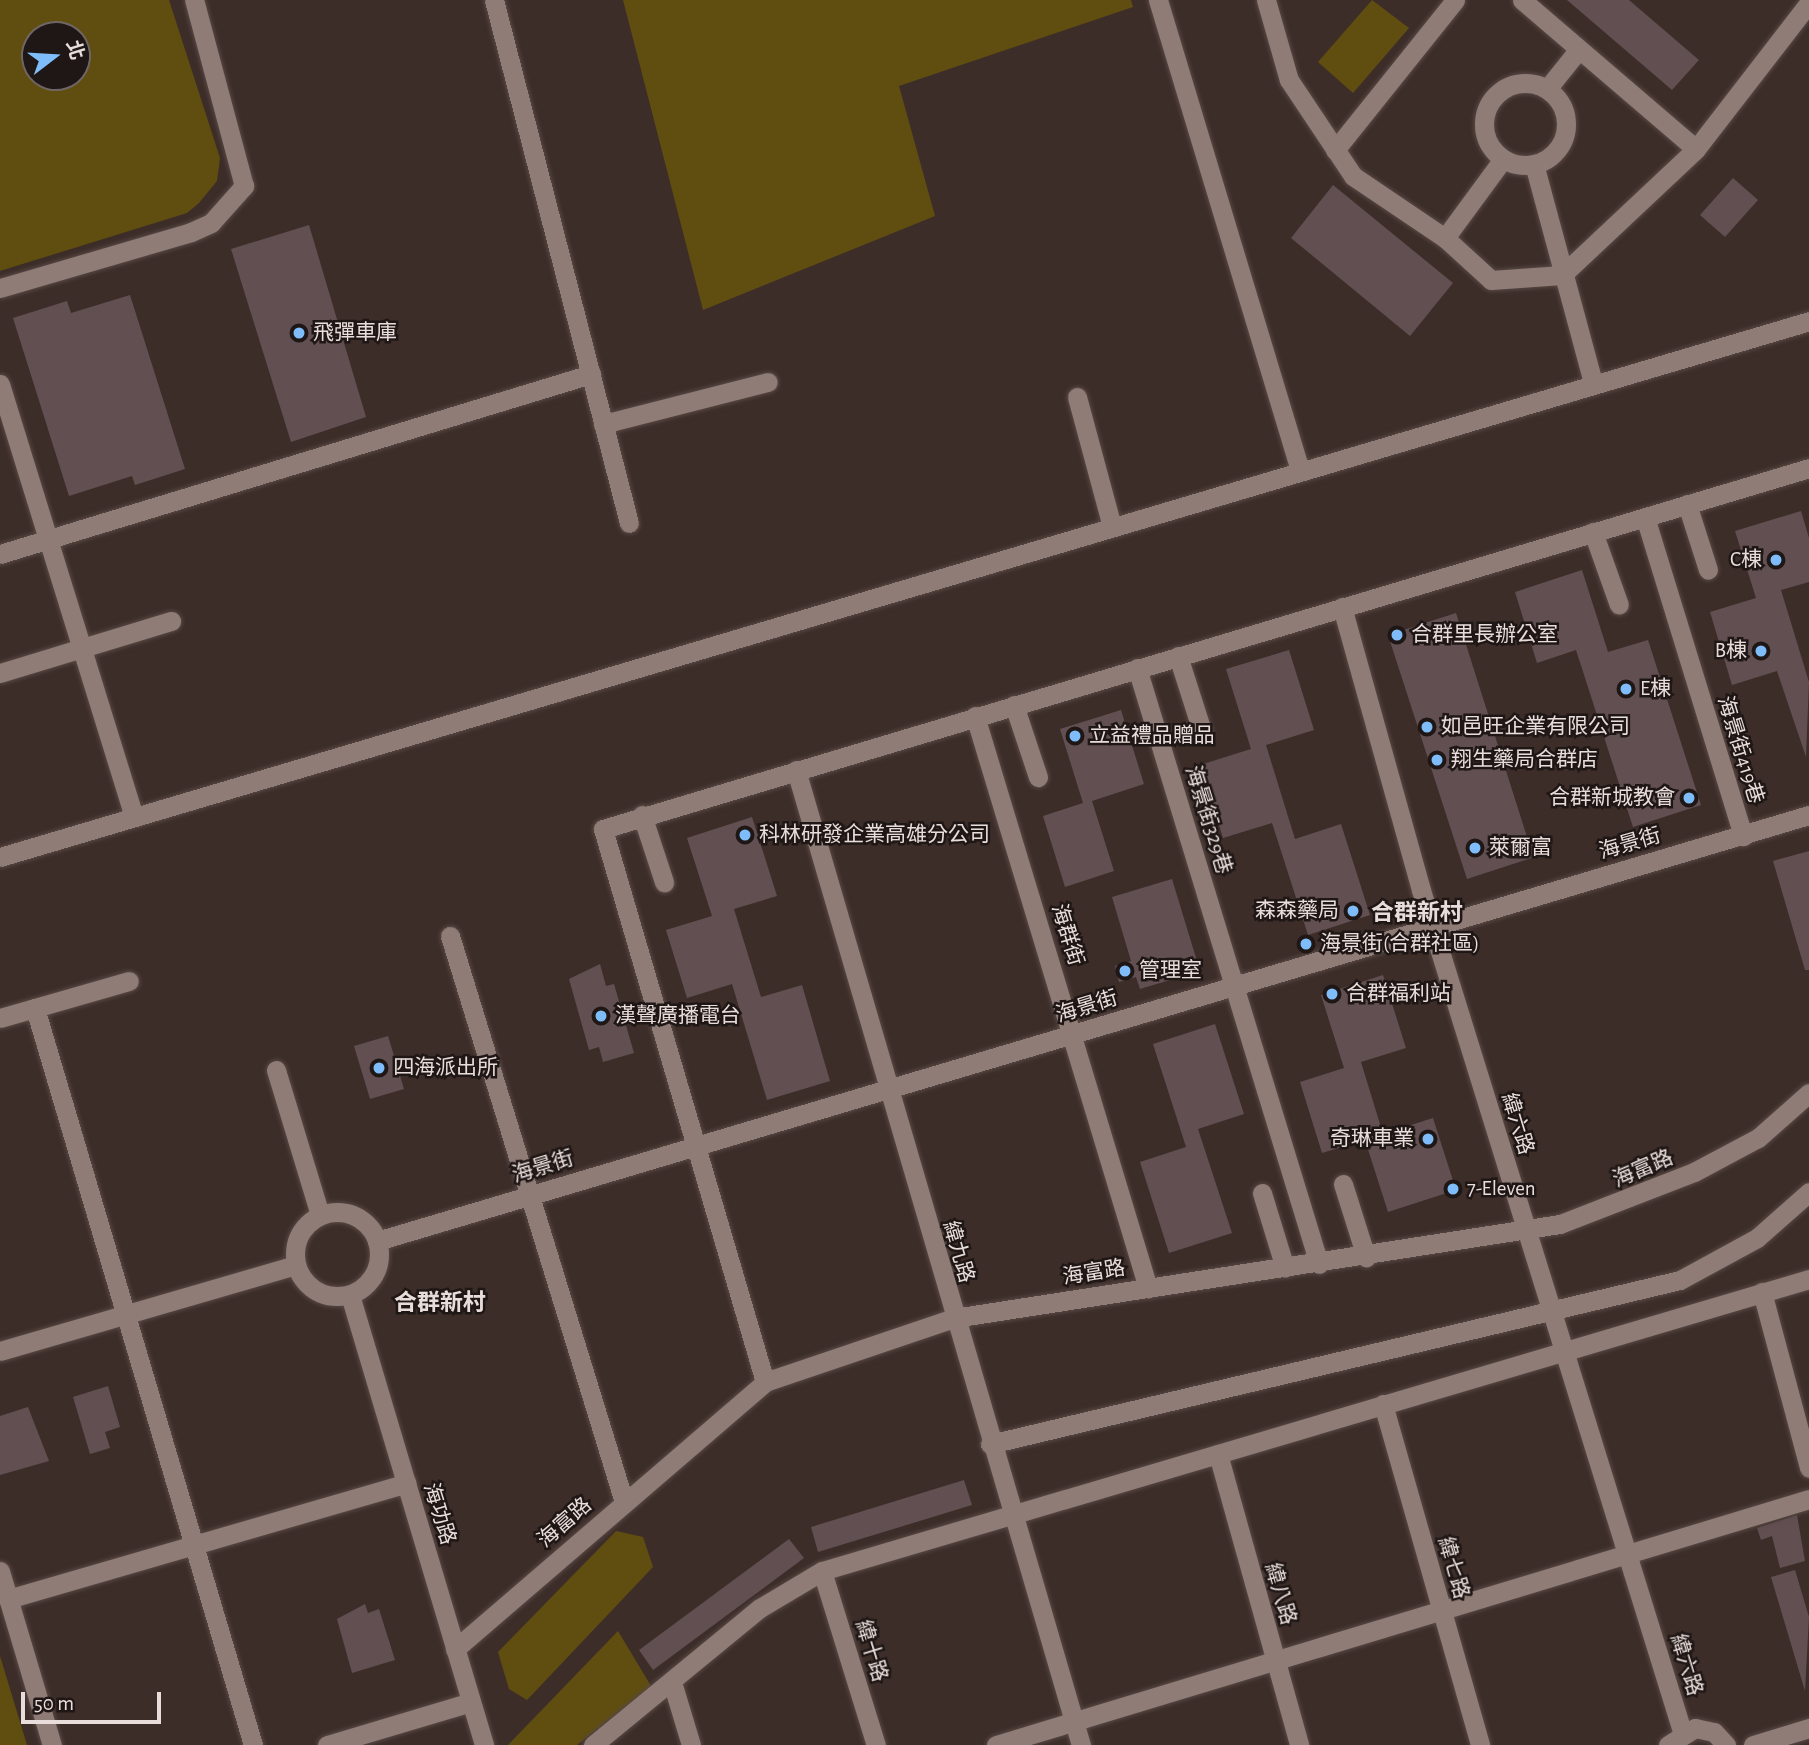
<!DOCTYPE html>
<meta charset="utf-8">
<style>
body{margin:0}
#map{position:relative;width:1809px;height:1745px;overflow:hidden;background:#3d2d29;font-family:"Alegreya Sans","Noto Sans TC",sans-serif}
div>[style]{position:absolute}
.green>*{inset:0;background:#604e10}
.building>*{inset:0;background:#624f52}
.roads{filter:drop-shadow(0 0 2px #574945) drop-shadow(0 0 2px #574945)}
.minor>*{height:19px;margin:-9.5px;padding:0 9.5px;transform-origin:9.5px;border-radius:9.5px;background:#907c77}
.minor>.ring{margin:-9.5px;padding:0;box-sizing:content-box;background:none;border:19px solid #907c77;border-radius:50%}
.dots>*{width:19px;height:19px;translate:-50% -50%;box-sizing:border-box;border:4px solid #1f1715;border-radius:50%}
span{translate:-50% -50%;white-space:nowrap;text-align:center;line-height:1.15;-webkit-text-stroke:5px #1f1715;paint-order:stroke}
.poi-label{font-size:21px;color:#e8ddda}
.left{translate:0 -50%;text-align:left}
.right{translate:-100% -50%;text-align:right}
.street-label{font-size:21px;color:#e8ddda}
.neighbourhood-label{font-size:23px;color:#e8ddda;font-weight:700}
.north{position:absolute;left:21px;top:21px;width:70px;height:70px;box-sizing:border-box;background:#1f1715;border:2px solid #6f6664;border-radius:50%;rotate:73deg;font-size:19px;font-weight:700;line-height:28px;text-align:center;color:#e8ddda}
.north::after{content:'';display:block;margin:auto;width:24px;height:32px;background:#7fbdfa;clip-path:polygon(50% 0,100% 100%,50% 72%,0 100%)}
.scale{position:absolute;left:21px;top:1692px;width:140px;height:32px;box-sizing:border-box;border:4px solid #e8ddda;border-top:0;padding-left:9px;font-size:21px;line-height:24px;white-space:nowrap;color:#e8ddda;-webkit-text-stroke:5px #1f1715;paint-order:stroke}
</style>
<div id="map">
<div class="green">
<i style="clip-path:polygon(evenodd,0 0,169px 0,220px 158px,217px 181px,199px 203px,187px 213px,0 271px,0 0,35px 35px,77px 35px,77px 77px,35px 77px,35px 35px)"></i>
<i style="clip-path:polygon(623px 0,1131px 0,1133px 7px,899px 86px,935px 216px,703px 310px)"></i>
<i style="clip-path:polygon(1372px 0,1409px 28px,1353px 93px,1318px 62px)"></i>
<i style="clip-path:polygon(616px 1531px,643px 1537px,653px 1567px,527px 1700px,509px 1689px,498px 1652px)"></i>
<i style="clip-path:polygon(618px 1631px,651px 1686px,577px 1745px,508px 1745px)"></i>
<i style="clip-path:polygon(0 1656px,27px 1745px,0 1745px)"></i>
</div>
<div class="building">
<i style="clip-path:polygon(1567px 0,1629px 0,1699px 60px,1672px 90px)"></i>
<i style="clip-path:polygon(1733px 178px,1758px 200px,1725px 237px,1700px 215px)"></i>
<i style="clip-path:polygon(1333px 185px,1453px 283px,1410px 336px,1291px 238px)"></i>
<i style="clip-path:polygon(309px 225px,366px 417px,291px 442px,231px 249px)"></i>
<i style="clip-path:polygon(130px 295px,185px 469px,135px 485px,132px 476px,69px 496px,13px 318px,67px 301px,71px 313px)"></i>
<i style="clip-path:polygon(1801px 511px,1809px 538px,1809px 582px,1781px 590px,1809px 682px,1806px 757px,1777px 671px,1732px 685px,1710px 612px,1756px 598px,1735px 531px)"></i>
<i style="clip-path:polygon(1582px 570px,1608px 652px,1648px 640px,1701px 805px,1633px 827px,1576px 650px,1537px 663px,1515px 592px)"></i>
<i style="clip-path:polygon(1456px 613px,1528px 840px,1542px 836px,1547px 853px,1467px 879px,1388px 635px)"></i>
<i style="clip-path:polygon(1289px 650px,1314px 730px,1266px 745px,1295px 839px,1341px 824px,1370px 915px,1308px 935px,1272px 823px,1223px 838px,1200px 765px,1251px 749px,1226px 669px)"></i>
<i style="clip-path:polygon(1121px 710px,1144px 784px,1092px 801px,1114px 871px,1065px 887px,1043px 816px,1083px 803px,1060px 729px)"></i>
<i style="clip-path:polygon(752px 817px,777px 896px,734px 909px,761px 997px,802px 985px,830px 1081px,767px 1100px,732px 984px,687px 998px,666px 930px,712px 916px,687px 838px)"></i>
<i style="clip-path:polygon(1809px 851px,1809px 970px,1805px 970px,1773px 861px)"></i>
<i style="clip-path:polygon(1172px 879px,1200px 971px,1140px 989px,1136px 977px,1119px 982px,1115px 966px,1131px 961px,1112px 897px)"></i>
<i style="clip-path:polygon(600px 964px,606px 986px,614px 984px,634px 1053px,603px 1062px,599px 1047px,589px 1050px,569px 979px)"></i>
<i style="clip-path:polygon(1383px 975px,1406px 1048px,1361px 1062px,1383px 1134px,1433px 1118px,1456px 1190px,1388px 1212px,1365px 1140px,1322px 1153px,1300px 1082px,1344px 1068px,1321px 995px)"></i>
<i style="clip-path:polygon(1215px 1024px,1244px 1114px,1198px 1129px,1232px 1233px,1169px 1253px,1140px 1162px,1186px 1147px,1153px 1044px)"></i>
<i style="clip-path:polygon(388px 1036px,404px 1089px,370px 1099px,354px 1046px)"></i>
<i style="clip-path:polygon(108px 1386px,120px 1427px,105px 1432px,110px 1448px,90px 1454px,73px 1397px)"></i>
<i style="clip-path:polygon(28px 1407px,49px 1461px,0 1475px,0 1416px)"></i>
<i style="clip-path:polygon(964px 1480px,972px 1505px,818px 1552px,811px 1527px)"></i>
<i style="clip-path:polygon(1797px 1515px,1805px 1561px,1780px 1568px,1772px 1536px,1761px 1540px,1757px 1528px)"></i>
<i style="clip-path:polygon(789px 1539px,804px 1558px,653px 1670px,639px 1650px)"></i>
<i style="clip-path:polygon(1795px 1570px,1809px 1617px,1805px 1691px,1771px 1577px)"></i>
<i style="clip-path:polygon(365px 1604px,368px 1613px,379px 1609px,395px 1660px,352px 1673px,337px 1619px)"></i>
</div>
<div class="roads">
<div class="minor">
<i style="left:494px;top:0;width:540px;rotate:75.53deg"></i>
<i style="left:1158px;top:0;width:492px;rotate:73.2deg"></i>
<i style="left:1266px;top:0;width:83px;rotate:74deg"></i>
<i style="left:1289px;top:80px;width:115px;rotate:56.3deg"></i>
<i style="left:1353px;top:176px;width:111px;rotate:34deg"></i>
<i style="left:1445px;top:238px;width:62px;rotate:42.4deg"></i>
<i style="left:1491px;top:280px;width:71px;rotate:-4deg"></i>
<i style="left:1562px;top:275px;width:184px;rotate:-43.2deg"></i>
<i style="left:1696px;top:149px;width:185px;rotate:-52.3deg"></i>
<i style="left:1522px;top:0;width:229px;rotate:40.6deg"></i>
<i class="ring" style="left:1484px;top:83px;width:63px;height:63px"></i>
<i style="left:1547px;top:89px;width:51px;rotate:-51.3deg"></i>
<i style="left:1335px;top:150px;width:192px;rotate:-51.3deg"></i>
<i style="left:1534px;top:164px;width:227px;rotate:74.9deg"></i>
<i style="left:1445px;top:238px;width:98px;rotate:-53.7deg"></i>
<i style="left:0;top:288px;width:199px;rotate:-16.3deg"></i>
<i style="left:191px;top:232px;width:22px;rotate:-24deg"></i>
<i style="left:211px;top:223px;width:50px;rotate:-48.3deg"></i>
<i style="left:244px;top:186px;width:193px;rotate:-105deg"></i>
<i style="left:0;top:384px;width:453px;rotate:72.8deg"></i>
<i style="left:1077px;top:397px;width:135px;rotate:74.9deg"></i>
<i style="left:603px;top:424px;width:170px;rotate:-14.3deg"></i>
<i style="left:1687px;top:504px;width:69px;rotate:72.3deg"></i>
<i style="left:1645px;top:517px;width:334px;rotate:72.9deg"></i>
<i style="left:1593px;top:532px;width:77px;rotate:70.4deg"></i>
<i style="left:0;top:554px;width:618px;rotate:-16.94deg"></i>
<i style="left:1342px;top:607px;width:294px;rotate:74.4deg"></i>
<i style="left:1421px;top:890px;width:881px;rotate:72.76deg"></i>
<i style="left:1178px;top:656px;width:79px;rotate:72.3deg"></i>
<i style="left:1137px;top:668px;width:623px;rotate:73.02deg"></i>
<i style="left:0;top:673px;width:179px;rotate:-16.9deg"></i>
<i style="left:1014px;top:705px;width:76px;rotate:71.6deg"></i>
<i style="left:975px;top:716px;width:598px;rotate:73.17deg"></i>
<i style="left:796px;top:770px;width:1016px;rotate:73.71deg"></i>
<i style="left:642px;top:815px;width:71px;rotate:71.8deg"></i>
<i style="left:0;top:857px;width:1887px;rotate:-16.5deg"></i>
<i style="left:450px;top:936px;width:592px;rotate:72.91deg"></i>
<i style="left:35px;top:1008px;width:769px;rotate:73.52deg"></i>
<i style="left:0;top:1018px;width:134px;rotate:-16deg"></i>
<i style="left:276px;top:1070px;width:152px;rotate:73.1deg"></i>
<i style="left:1343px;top:1184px;width:77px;rotate:72.5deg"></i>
<i style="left:1262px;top:1193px;width:78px;rotate:73deg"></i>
<i class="ring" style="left:295px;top:1212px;width:65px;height:65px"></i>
<i style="left:377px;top:1241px;width:1494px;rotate:-16.57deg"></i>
<i style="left:1762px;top:1292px;width:182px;rotate:75deg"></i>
<i style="left:350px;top:1295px;width:470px;rotate:73.4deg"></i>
<i style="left:0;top:1351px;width:308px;rotate:-16.2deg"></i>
<i style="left:765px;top:1382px;width:576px;rotate:-106.33deg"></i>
<i style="left:603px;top:829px;width:1259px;rotate:-16.66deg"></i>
<i style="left:1383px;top:1404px;width:355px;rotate:74.1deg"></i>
<i style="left:990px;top:1444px;width:709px;rotate:-13.37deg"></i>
<i style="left:1680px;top:1280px;width:88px;rotate:-28.6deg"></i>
<i style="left:1757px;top:1238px;width:69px;rotate:-41.5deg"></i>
<i style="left:1218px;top:1454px;width:302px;rotate:74.4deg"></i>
<i style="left:0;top:1571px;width:182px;rotate:73.4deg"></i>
<i style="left:822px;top:1571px;width:182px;rotate:72.8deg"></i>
<i style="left:8px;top:1599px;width:415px;rotate:-16.2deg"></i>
<i style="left:455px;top:1649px;width:409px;rotate:-40.7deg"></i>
<i style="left:765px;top:1382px;width:200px;rotate:-18.7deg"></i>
<i style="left:954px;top:1318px;width:613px;rotate:-8.82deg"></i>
<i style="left:1560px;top:1224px;width:144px;rotate:-21.2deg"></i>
<i style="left:1694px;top:1172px;width:72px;rotate:-28deg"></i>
<i style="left:1758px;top:1138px;width:68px;rotate:-41.4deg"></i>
<i style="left:672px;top:1682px;width:66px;rotate:73.2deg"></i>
<i style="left:327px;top:1745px;width:150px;rotate:-16.6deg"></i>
<i style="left:593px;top:1745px;width:216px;rotate:-39.4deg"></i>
<i style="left:760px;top:1608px;width:72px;rotate:-30.8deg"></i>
<i style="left:822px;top:1571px;width:1029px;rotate:-16.48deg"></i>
<i style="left:996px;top:1745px;width:849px;rotate:-16.83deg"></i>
<i style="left:1668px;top:1745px;width:32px;rotate:-32deg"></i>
<i style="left:1695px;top:1728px;width:19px;rotate:12deg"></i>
<i style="left:1714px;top:1732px;width:18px;rotate:47deg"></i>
<i style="left:1753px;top:1745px;width:59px;rotate:-16.9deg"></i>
</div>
</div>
<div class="dots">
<i style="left:299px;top:333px;background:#7fbdfa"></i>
<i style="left:1776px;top:560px;background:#7fbdfa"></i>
<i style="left:1397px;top:635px;background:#7fbdfa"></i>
<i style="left:1761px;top:651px;background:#7fbdfa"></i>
<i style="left:1626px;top:689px;background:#7fbdfa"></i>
<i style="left:1427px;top:727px;background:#7fbdfa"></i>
<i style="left:1075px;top:736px;background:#7fbdfa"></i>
<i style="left:1437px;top:760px;background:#7fbdfa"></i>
<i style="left:1689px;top:798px;background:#7fbdfa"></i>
<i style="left:745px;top:835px;background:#7fbdfa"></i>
<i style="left:1475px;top:848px;background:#7fbdfa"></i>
<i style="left:1353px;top:911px;background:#7fbdfa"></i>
<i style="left:1306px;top:944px;background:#7fbdfa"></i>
<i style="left:1125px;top:971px;background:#7fbdfa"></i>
<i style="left:1332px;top:994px;background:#7fbdfa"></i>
<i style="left:601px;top:1016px;background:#7fbdfa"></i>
<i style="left:379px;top:1068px;background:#7fbdfa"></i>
<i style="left:1428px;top:1139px;background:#7fbdfa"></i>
<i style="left:1453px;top:1189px;background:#7fbdfa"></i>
</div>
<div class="poi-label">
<span class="left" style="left:313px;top:333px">飛彈車庫</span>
<span class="right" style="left:1762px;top:560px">C棟</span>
<span class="left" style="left:1411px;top:635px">合群里長辦公室</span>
<span class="right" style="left:1747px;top:651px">B棟</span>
<span class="left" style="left:1640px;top:689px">E棟</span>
<span class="left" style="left:1441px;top:727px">如邑旺企業有限公司</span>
<span class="left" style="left:1089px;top:736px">立益禮品贈品</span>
<span class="left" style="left:1451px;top:760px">翔生藥局合群店</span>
<span class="right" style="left:1675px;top:798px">合群新城教會</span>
<span class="left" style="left:759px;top:835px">科林研發企業高雄分公司</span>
<span class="left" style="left:1489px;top:848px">萊爾富</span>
<span class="right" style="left:1339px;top:911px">森森藥局</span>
<span class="left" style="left:1320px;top:944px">海景街(合群社區)</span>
<span class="left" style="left:1139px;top:971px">管理室</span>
<span class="left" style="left:1346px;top:994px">合群福利站</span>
<span class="left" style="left:615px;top:1016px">漢聲廣播電台</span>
<span class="left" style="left:393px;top:1068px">四海派出所</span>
<span class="right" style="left:1414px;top:1139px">奇琳車業</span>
<span class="left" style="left:1467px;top:1189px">7-Eleven</span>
</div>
<div class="street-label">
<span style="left:1740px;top:750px;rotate:73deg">海景街419巷</span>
<span style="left:1208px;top:820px;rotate:73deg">海景街329巷</span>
<span style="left:1630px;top:844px;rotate:-16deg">海景街</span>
<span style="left:1067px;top:935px;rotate:73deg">海群街</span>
<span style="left:1087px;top:1007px;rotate:-17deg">海景街</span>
<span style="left:1517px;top:1124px;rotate:73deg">緯六路</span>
<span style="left:543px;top:1167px;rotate:-17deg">海景街</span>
<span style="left:1643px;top:1169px;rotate:-23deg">海富路</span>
<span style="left:958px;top:1252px;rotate:74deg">緯九路</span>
<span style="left:1094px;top:1273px;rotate:-9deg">海富路</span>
<span style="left:439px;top:1514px;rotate:73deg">海功路</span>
<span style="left:565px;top:1523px;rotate:-41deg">海富路</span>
<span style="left:1453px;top:1568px;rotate:74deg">緯七路</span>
<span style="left:1280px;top:1594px;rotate:74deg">緯八路</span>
<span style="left:871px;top:1651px;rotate:73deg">緯十路</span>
<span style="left:1686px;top:1665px;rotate:73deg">緯六路</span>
</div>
<div class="neighbourhood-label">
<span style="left:1417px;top:914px">合群新村</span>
<span style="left:440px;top:1304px">合群新村</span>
</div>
<div class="north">北</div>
<div class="scale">50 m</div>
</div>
